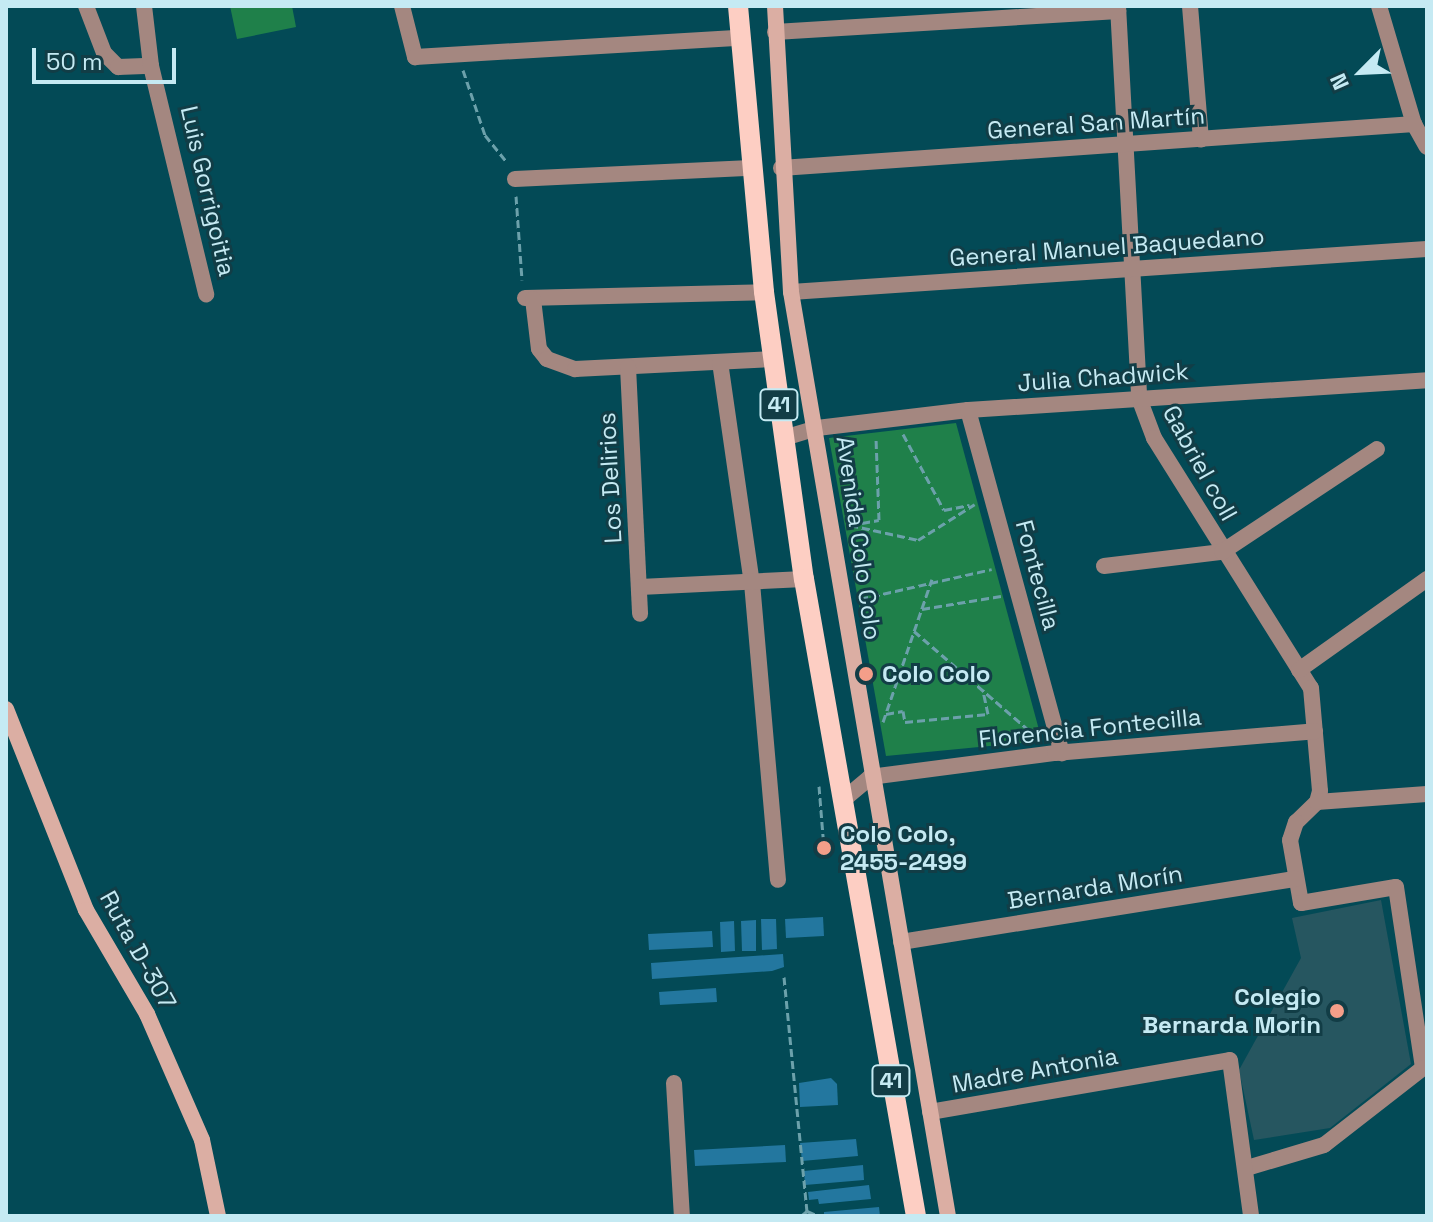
<!DOCTYPE html>
<meta charset="utf-8">
<style>
body{margin:0}
#map{position:relative;width:1433px;height:1222px;overflow:hidden;background:#034a56;font-family:"Space Grotesk",sans-serif}
div>[style]{position:absolute}
.built>*{inset:0;background:#265660}
.green>*{inset:0;background:#1f804a}
.building>*{inset:0;background:#23779f}
.path>*{height:3px;margin-top:-1.5px;transform-origin:0;background:repeating-linear-gradient(90deg,#6ca1ab 0 8px,transparent 0 12px)}
.street>*{height:16px;margin:-8px;padding:0 8px;transform-origin:8px;border-radius:8px;background:#a48780}
.secondary>*{height:16px;margin:-8px;padding:0 8px;transform-origin:8px;border-radius:8px;background:#dbaea3}
.primary>*{height:20px;margin:-10px;padding:0 10px;transform-origin:10px;border-radius:10px;background:#fdcec3}
.dots>*{width:22px;height:22px;translate:-50% -50%;box-sizing:border-box;border:4px solid #123d46;border-radius:50%}
span{translate:-50% -50%;white-space:nowrap;text-align:center;line-height:1.15;-webkit-text-stroke:6px #123d46;paint-order:stroke}
.shield-label span{padding:2px 6px;background:#123d46;border:2px solid;border-radius:6px;-webkit-text-stroke-width:0}
.shield-label{font-size:22px;color:#c5eaf3;font-weight:700}
.street-label{font-size:24px;color:#c5eaf3}
.poi-label{font-size:24px;color:#c5eaf3;font-weight:700}
.left{translate:0 -50%;text-align:left}
.right{translate:-100% -50%;text-align:right}
.frame{position:absolute;inset:0;border:8px solid #c5eaf3;pointer-events:none}
.north{position:absolute;left:1321px;top:32px;width:80px;height:80px;-webkit-text-stroke:6px #123d46;paint-order:stroke;rotate:246deg;font-size:22px;font-weight:700;line-height:32px;text-align:center;color:#c5eaf3}
.north::after{content:'';display:block;margin:auto;width:28px;height:36px;background:#c5eaf3;clip-path:polygon(50% 0,100% 100%,50% 72%,0 100%)}
.scale{position:absolute;left:32px;top:48px;width:144px;height:36px;box-sizing:border-box;border:4px solid #c5eaf3;border-top:0;padding-left:10px;font-size:24px;line-height:28px;white-space:nowrap;color:#c5eaf3;-webkit-text-stroke:6px #123d46;paint-order:stroke}
</style>
<div id="map">
<div class="built">
<i style="clip-path:polygon(1381px 900px,1411px 1064px,1330px 1128px,1254px 1140px,1239px 1070px,1301px 958px,1292px 918px)"></i>
</div>
<div class="green">
<i style="clip-path:polygon(230px 6px,292px 6px,296px 27px,237px 39px)"></i>
<i style="clip-path:polygon(956px 423px,1042px 741px,886px 756px,829px 438px)"></i>
</div>
<div class="building">
<i style="clip-path:polygon(823px 917px,824px 936px,786px 938px,785px 919px)"></i>
<i style="clip-path:polygon(761px 919px,776px 919px,777px 949px,762px 950px)"></i>
<i style="clip-path:polygon(756px 920px,756px 951px,742px 951px,741px 921px)"></i>
<i style="clip-path:polygon(734px 921px,735px 951px,721px 952px,720px 922px)"></i>
<i style="clip-path:polygon(712px 931px,713px 947px,649px 950px,648px 934px)"></i>
<i style="clip-path:polygon(783px 954px,784px 967px,772px 971px,652px 979px,651px 963px)"></i>
<i style="clip-path:polygon(716px 988px,717px 1002px,660px 1005px,659px 992px)"></i>
<i style="clip-path:polygon(831px 1078px,837px 1084px,838px 1105px,800px 1107px,799px 1083px)"></i>
<i style="clip-path:polygon(856px 1139px,858px 1156px,802px 1161px,800px 1143px)"></i>
<i style="clip-path:polygon(785px 1145px,786px 1162px,695px 1166px,694px 1150px)"></i>
<i style="clip-path:polygon(863px 1165px,864px 1180px,805px 1185px,804px 1171px)"></i>
<i style="clip-path:polygon(869px 1185px,871px 1199px,819px 1204px,818px 1199px,809px 1200px,808px 1192px)"></i>
<i style="clip-path:polygon(879px 1207px,880px 1216px,824px 1216px,824px 1212px)"></i>
</div>
<div class="path">
<i style="left:463px;top:70px;width:69px;rotate:71.3deg"></i>
<i style="left:485px;top:135px;width:35px;rotate:51deg"></i>
<i style="left:516px;top:196px;width:84px;rotate:85.9deg"></i>
<i style="left:903px;top:434px;width:86px;rotate:61.7deg"></i>
<i style="left:944px;top:510px;width:26px;rotate:-11deg"></i>
<i style="left:862px;top:523px;width:17px;rotate:-10deg"></i>
<i style="left:879px;top:520px;width:83px;rotate:-92.1deg"></i>
<i style="left:850px;top:525px;width:70px;rotate:12.4deg"></i>
<i style="left:918px;top:540px;width:67px;rotate:-32.3deg"></i>
<i style="left:860px;top:599px;width:135px;rotate:-12.8deg"></i>
<i style="left:922px;top:609px;width:80px;rotate:-9.3deg"></i>
<i style="left:914px;top:631px;width:162px;rotate:40.8deg"></i>
<i style="left:886px;top:714px;width:17px;rotate:-10deg"></i>
<i style="left:903px;top:711px;width:11px;rotate:80deg"></i>
<i style="left:905px;top:722px;width:83px;rotate:-5.5deg"></i>
<i style="left:988px;top:714px;width:25px;rotate:-102deg"></i>
<i style="left:883px;top:722px;width:151px;rotate:-71.1deg"></i>
<i style="left:819px;top:786px;width:62px;rotate:85.4deg"></i>
<i style="left:824px;top:848px;width:7px;rotate:-8deg"></i>
<i style="left:784px;top:977px;width:235px;rotate:84.4deg"></i>
<i style="left:807px;top:1211px;width:8px;rotate:140deg"></i>
<i style="left:807px;top:1211px;width:13px;rotate:23deg"></i>
</div>
<div class="street">
<i style="left:86px;top:6px;width:50px;rotate:69deg"></i>
<i style="left:104px;top:53px;width:20px;rotate:45deg"></i>
<i style="left:118px;top:67px;width:33px;rotate:-2deg"></i>
<i style="left:144px;top:6px;width:60px;rotate:83.3deg"></i>
<i style="left:151px;top:66px;width:235px;rotate:76.4deg"></i>
<i style="left:402px;top:6px;width:53px;rotate:75.7deg"></i>
<i style="left:415px;top:57px;width:325px;rotate:-3.4deg"></i>
<i style="left:1118px;top:6px;width:393px;rotate:86.9deg"></i>
<i style="left:1139px;top:398px;width:43px;rotate:69.4deg"></i>
<i style="left:1154px;top:438px;width:295px;rotate:57.9deg"></i>
<i style="left:1311px;top:688px;width:103px;rotate:85deg"></i>
<i style="left:1320px;top:791px;width:11px;rotate:105deg"></i>
<i style="left:1317px;top:802px;width:29px;rotate:136deg"></i>
<i style="left:1296px;top:822px;width:19px;rotate:108deg"></i>
<i style="left:1290px;top:840px;width:64px;rotate:80.1deg"></i>
<i style="left:1301px;top:903px;width:96px;rotate:-9.6deg"></i>
<i style="left:1396px;top:887px;width:183px;rotate:81.5deg"></i>
<i style="left:1423px;top:1068px;width:125px;rotate:142.1deg"></i>
<i style="left:1324px;top:1145px;width:80px;rotate:163.4deg"></i>
<i style="left:1190px;top:6px;width:134px;rotate:85.3deg"></i>
<i style="left:1379px;top:6px;width:123px;rotate:73.5deg"></i>
<i style="left:1414px;top:124px;width:26px;rotate:61deg"></i>
<i style="left:775px;top:32px;width:344px;rotate:-3.5deg"></i>
<i style="left:781px;top:168px;width:635px;rotate:-3.98deg"></i>
<i style="left:515px;top:179px;width:236px;rotate:-2.7deg"></i>
<i style="left:791px;top:292px;width:637px;rotate:-3.87deg"></i>
<i style="left:525px;top:298px;width:239px;rotate:-1.4deg"></i>
<i style="left:533px;top:299px;width:50px;rotate:83.2deg"></i>
<i style="left:539px;top:349px;width:13px;rotate:51deg"></i>
<i style="left:547px;top:359px;width:30px;rotate:20deg"></i>
<i style="left:575px;top:369px;width:198px;rotate:-2.9deg"></i>
<i style="left:720px;top:362px;width:223px;rotate:81.8deg"></i>
<i style="left:752px;top:583px;width:298px;rotate:85deg"></i>
<i style="left:628px;top:367px;width:247px;rotate:87.2deg"></i>
<i style="left:968px;top:410px;width:356px;rotate:74.7deg"></i>
<i style="left:784px;top:438px;width:34px;rotate:-17deg"></i>
<i style="left:817px;top:428px;width:152px;rotate:-6.8deg"></i>
<i style="left:968px;top:410px;width:460px;rotate:-3.7deg"></i>
<i style="left:1104px;top:566px;width:119px;rotate:-6.8deg"></i>
<i style="left:1222px;top:552px;width:186px;rotate:-33.6deg"></i>
<i style="left:640px;top:587px;width:164px;rotate:-2.8deg"></i>
<i style="left:1299px;top:670px;width:157px;rotate:-35.4deg"></i>
<i style="left:843px;top:800px;width:35px;rotate:-40deg"></i>
<i style="left:870px;top:777px;width:187px;rotate:-7.4deg"></i>
<i style="left:1055px;top:753px;width:261px;rotate:-4.8deg"></i>
<i style="left:1317px;top:802px;width:110px;rotate:-4.2deg"></i>
<i style="left:901px;top:942px;width:400px;rotate:-9.1deg"></i>
<i style="left:674px;top:1083px;width:133px;rotate:86.6deg"></i>
<i style="left:930px;top:1112px;width:304px;rotate:-9.8deg"></i>
<i style="left:1230px;top:1060px;width:157px;rotate:82.3deg"></i>
</div>
<div class="secondary">
<i style="left:775px;top:6px;width:286px;rotate:86.8deg"></i>
<i style="left:791px;top:292px;width:937px;rotate:80.36deg"></i>
<i style="left:6px;top:709px;width:216px;rotate:68.3deg"></i>
<i style="left:86px;top:910px;width:121px;rotate:59.6deg"></i>
<i style="left:147px;top:1014px;width:137px;rotate:66.4deg"></i>
<i style="left:202px;top:1140px;width:78px;rotate:78.1deg"></i>
</div>
<div class="primary">
<i style="left:738px;top:6px;width:287px;rotate:84.8deg"></i>
<i style="left:764px;top:292px;width:290px;rotate:82.1deg"></i>
<i style="left:804px;top:579px;width:647px;rotate:80.03deg"></i>
</div>
<div class="dots">
<i style="left:866px;top:674px;background:#f49e89"></i>
<i style="left:824px;top:848px;background:#f49e89"></i>
<i style="left:1337px;top:1011px;background:#f49e89"></i>
</div>
<div class="shield-label">
<span style="left:779px;top:405px">41</span>
<span style="left:891px;top:1081px">41</span>
</div>
<div class="street-label">
<span style="left:1096px;top:123px;rotate:-4deg">General San Martín</span>
<span style="left:208px;top:191px;rotate:77deg">Luis Gorrigoitia</span>
<span style="left:1107px;top:247px;rotate:-4deg">General Manuel Baquedano</span>
<span style="left:1103px;top:377px;rotate:-4deg">Julia Chadwick</span>
<span style="left:1200px;top:463px;rotate:61deg">Gabriel coll</span>
<span style="left:610px;top:478px;rotate:-93deg">Los Delirios</span>
<span style="left:859px;top:538px;rotate:82deg">Avenida Colo Colo</span>
<span style="left:1038px;top:575px;rotate:75deg">Fontecilla</span>
<span style="left:1090px;top:728px;rotate:-6deg">Florencia Fontecilla</span>
<span style="left:1095px;top:887px;rotate:-9deg">Bernarda Morín</span>
<span style="left:138px;top:950px;rotate:61deg">Ruta D-307</span>
<span style="left:1035px;top:1070px;rotate:-10deg">Madre Antonia</span>
</div>
<div class="poi-label">
<span class="left" style="left:882px;top:674px">Colo Colo</span>
<span class="left" style="left:840px;top:848px">Colo Colo,<br>2455-2499</span>
<span class="right" style="left:1321px;top:1011px">Colegio<br>Bernarda Morin</span>
</div>
<div class="frame"></div>
<div class="north">N</div>
<div class="scale">50 m</div>
</div>
